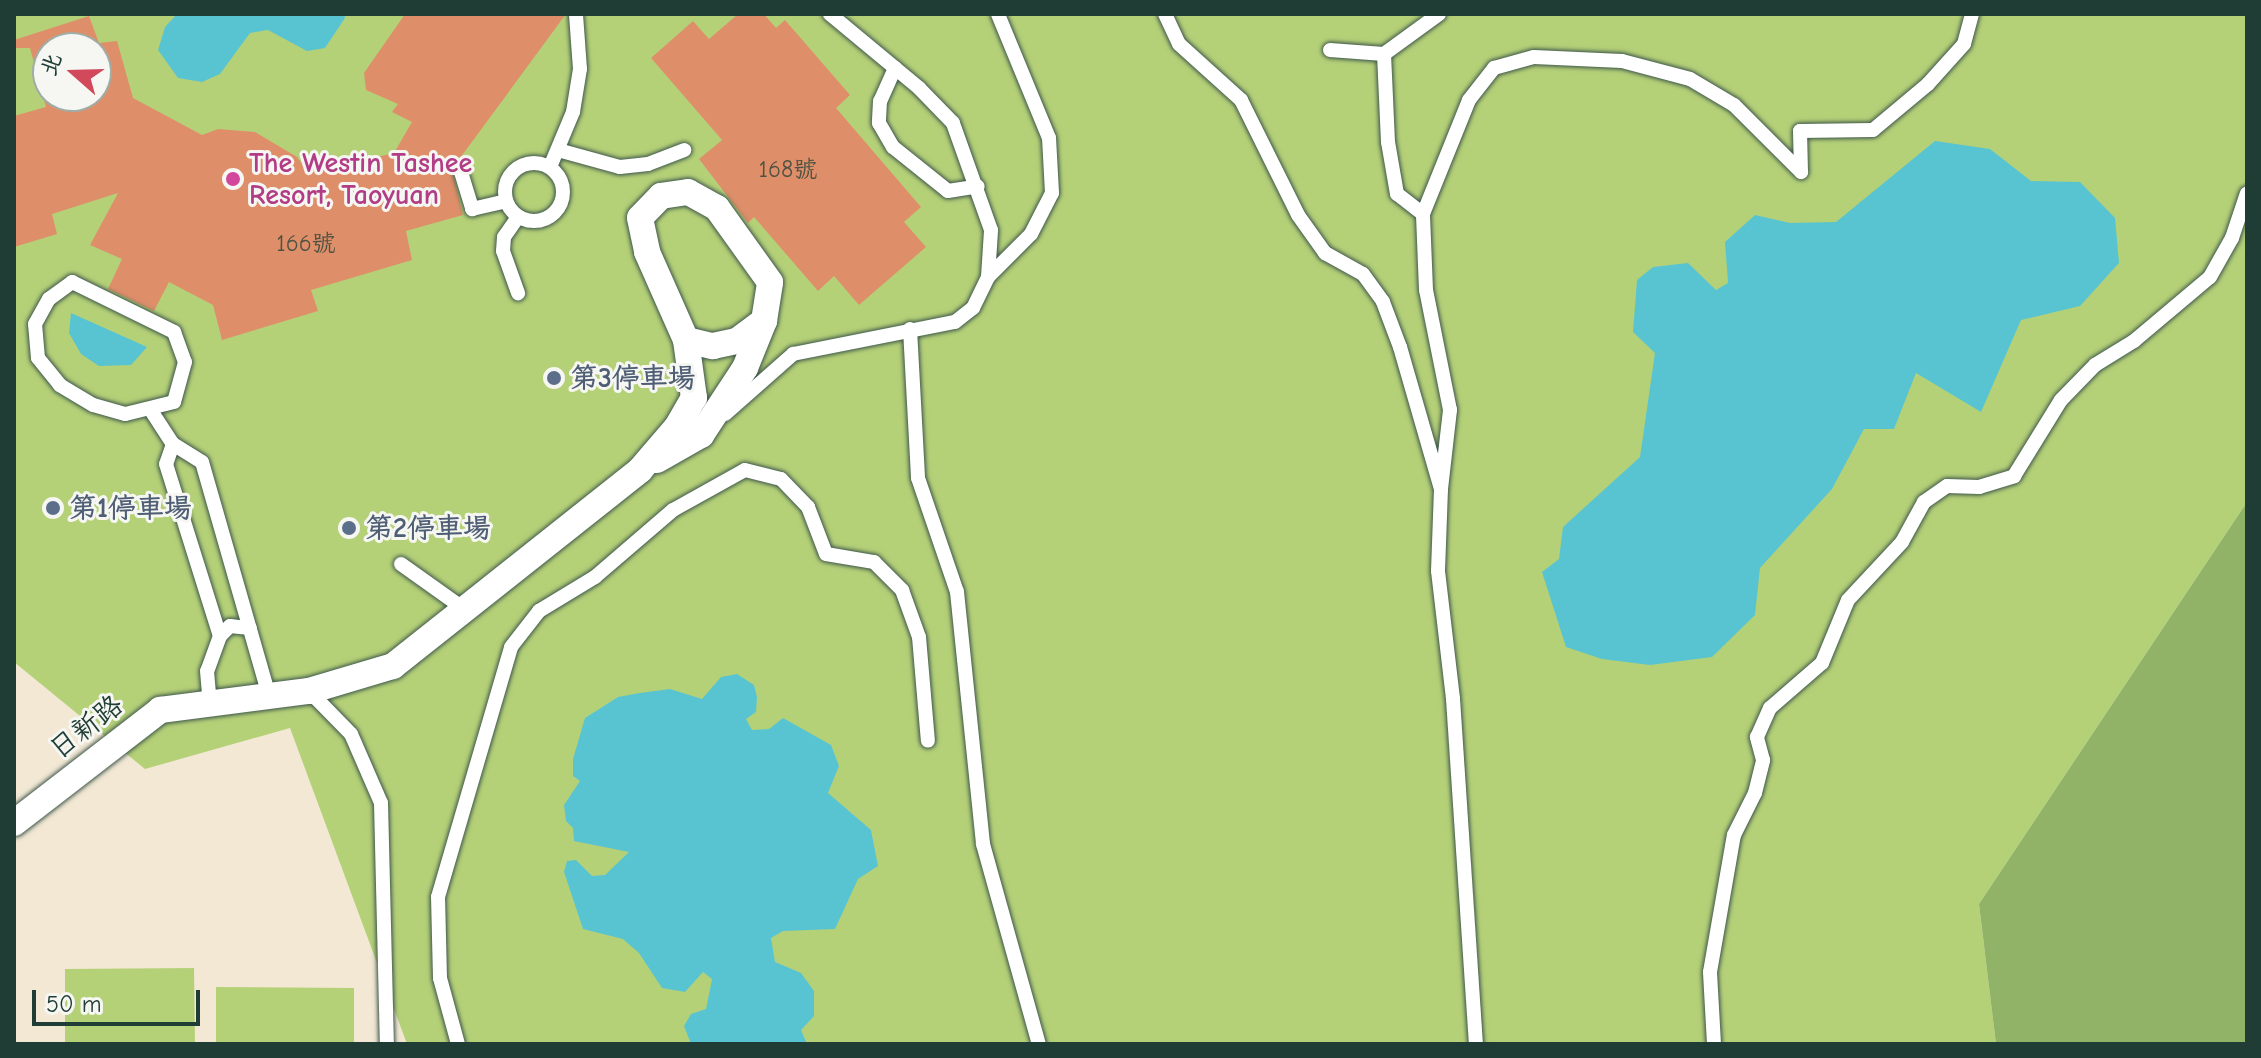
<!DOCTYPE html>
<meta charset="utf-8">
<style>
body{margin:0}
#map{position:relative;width:2261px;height:1058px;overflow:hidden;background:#f2e8d4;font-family:"Comic Neue","LXGW WenKai TC",sans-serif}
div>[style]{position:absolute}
.green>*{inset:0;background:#b5d178}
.forest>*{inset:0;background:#90b368}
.water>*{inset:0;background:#58c4d1}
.building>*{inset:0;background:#de8f6a}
.roads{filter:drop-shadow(0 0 2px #3f574c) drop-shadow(0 0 2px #3f574c)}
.service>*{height:14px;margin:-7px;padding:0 7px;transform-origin:7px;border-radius:7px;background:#fff}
.service>.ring{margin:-7px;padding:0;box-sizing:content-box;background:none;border:14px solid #fff;border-radius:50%}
.minor>*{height:26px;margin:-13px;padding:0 13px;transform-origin:13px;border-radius:13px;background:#fff}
.dots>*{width:22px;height:22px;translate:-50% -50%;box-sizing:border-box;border:4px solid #f6f6f2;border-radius:50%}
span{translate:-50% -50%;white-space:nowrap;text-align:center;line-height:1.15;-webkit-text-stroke:6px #f6f6f2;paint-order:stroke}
.number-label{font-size:24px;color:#4f5242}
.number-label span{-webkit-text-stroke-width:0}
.hotel-label{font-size:28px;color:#b23c85;font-weight:700}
.left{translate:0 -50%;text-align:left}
.service-label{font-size:28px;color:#4e5e75;font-weight:700}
.street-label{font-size:28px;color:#1f3d34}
.frame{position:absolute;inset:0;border:16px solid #1f3d34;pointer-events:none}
.north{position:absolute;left:32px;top:32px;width:80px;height:80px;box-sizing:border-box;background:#f6f6f2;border:2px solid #a0aca6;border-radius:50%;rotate:290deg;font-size:22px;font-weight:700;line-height:32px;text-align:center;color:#1f3d34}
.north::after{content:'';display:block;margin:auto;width:28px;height:36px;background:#d1495b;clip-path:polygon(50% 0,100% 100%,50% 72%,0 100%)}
.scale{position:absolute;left:32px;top:990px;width:168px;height:36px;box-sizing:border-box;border:4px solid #1f3d34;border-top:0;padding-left:10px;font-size:24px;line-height:28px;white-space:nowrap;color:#1f3d34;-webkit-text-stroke:6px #f6f6f2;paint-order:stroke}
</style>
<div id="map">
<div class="green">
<i style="clip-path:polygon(evenodd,14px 14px,2247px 14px,2247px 502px,1979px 904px,1996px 1044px,407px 1044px,290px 728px,145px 769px,14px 662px,14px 14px,48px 48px,96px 48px,96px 96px,48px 96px,48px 48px)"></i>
<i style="clip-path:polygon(194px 968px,195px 1044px,65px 1044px,65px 969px)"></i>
<i style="clip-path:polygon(216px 987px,354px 988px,354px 1044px,216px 1044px)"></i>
</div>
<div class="forest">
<i style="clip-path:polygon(2247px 502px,2247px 1044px,1996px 1044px,1979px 904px)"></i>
</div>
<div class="water">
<i style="clip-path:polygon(177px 14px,344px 14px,345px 18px,325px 48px,307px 51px,268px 30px,250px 33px,220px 74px,202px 82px,178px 78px,158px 50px,165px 27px)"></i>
<i style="clip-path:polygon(1935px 141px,1990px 149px,2031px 181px,2080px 182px,2115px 218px,2119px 263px,2080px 306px,2021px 320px,1981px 412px,1916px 373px,1894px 429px,1864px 429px,1832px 489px,1760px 568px,1755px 615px,1712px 657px,1650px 665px,1602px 659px,1566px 647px,1542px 572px,1559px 559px,1563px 527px,1640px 457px,1655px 353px,1633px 332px,1637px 280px,1653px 267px,1688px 263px,1716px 290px,1728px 283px,1725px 242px,1755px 215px,1790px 223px,1836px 222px)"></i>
<i style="clip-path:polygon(71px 313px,147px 347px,131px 365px,99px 366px,81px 354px,69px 333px)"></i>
<i style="clip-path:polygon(737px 674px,754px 685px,757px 697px,756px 712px,746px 719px,752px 730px,769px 729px,783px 718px,831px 745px,839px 766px,828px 793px,871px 830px,878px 866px,858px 879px,835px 929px,783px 931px,771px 938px,775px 962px,801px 973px,814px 991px,814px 1016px,801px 1030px,807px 1044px,691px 1044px,684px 1026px,691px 1014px,706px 1009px,712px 979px,703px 972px,685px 992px,662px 988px,639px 953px,623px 939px,583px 929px,564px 872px,567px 861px,576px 860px,592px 876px,605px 875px,629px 852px,574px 841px,573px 828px,566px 821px,564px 805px,580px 781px,573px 776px,573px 759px,585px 718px,618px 697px,640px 693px,670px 689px,702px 699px,721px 677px)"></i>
</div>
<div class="building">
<i style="clip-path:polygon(405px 14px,566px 14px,452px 169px,463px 215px,406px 231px,412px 260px,311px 290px,318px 311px,222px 340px,213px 305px,169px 282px,154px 311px,108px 289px,122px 259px,90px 245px,118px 193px,52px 214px,57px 234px,14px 247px,14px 116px,46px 107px,43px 96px,96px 96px,96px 48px,48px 48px,48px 92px,42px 93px,30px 48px,14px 48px,14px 40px,89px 16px,99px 43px,117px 41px,133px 98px,202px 135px,218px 129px,255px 132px,297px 157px,309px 173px,394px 153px,412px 122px,392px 112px,398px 104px,366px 90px,364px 73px)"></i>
<i style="clip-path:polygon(738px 14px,764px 14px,776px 28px,785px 20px,850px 95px,836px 108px,921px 207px,904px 222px,926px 247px,859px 305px,834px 276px,818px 291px,754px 217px,748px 223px,699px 159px,722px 140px,651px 58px,693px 21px,709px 39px)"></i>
</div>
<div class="roads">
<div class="service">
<i style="left:1165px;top:14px;width:33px;rotate:65deg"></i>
<i style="left:1179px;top:44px;width:84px;rotate:42.1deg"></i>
<i style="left:1241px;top:100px;width:128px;rotate:63.6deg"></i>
<i style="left:1298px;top:215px;width:47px;rotate:54.6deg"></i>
<i style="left:1325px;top:253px;width:43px;rotate:28.9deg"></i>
<i style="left:1363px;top:274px;width:34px;rotate:54deg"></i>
<i style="left:1383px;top:302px;width:48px;rotate:69.3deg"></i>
<i style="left:1400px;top:347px;width:148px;rotate:73.9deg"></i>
<i style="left:1441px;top:489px;width:82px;rotate:92.1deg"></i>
<i style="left:1438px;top:571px;width:129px;rotate:83.3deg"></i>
<i style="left:1453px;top:699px;width:346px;rotate:86.2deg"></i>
<i style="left:1330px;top:50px;width:54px;rotate:4.2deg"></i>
<i style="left:895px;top:68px;width:36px;rotate:114deg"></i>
<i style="left:880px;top:101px;width:22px;rotate:93deg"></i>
<i style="left:879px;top:123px;width:28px;rotate:60deg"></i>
<i style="left:893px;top:147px;width:70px;rotate:38.7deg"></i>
<i style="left:948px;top:191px;width:30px;rotate:-9deg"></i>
<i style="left:558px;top:150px;width:64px;rotate:15.3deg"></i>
<i style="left:620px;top:167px;width:28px;rotate:-6deg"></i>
<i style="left:648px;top:164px;width:39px;rotate:-21deg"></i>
<i class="ring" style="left:505px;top:163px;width:44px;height:44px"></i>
<i style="left:550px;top:167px;width:60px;rotate:-67.3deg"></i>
<i style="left:573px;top:112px;width:44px;rotate:-80.8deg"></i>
<i style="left:580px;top:69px;width:55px;rotate:-94.2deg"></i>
<i style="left:461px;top:172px;width:39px;rotate:73deg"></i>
<i style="left:472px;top:209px;width:35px;rotate:-13deg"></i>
<i style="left:1423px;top:214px;width:33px;rotate:-142deg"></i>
<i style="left:1397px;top:194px;width:53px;rotate:-99.8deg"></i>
<i style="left:1388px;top:142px;width:88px;rotate:-92.6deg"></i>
<i style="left:1384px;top:54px;width:68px;rotate:-36deg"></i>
<i style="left:518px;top:217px;width:24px;rotate:125deg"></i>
<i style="left:504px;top:237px;width:14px;rotate:94deg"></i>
<i style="left:503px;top:251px;width:45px;rotate:70.3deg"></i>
<i style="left:988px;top:277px;width:61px;rotate:-45deg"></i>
<i style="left:1031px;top:234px;width:46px;rotate:-62.9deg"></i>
<i style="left:1052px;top:193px;width:55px;rotate:-93.1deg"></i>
<i style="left:1049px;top:138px;width:134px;rotate:-112.4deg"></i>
<i style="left:72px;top:282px;width:114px;rotate:26.1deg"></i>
<i style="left:174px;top:332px;width:32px;rotate:70deg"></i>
<i style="left:185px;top:362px;width:41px;rotate:105.4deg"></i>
<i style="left:174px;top:402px;width:50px;rotate:166.2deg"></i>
<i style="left:125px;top:414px;width:33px;rotate:-164deg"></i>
<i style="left:93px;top:405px;width:39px;rotate:-149deg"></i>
<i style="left:60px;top:385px;width:35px;rotate:-129deg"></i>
<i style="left:38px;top:358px;width:34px;rotate:-95deg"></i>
<i style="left:35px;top:324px;width:29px;rotate:-61deg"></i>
<i style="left:49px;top:299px;width:29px;rotate:-36deg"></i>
<i style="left:910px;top:329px;width:149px;rotate:86.9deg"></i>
<i style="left:918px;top:478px;width:120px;rotate:71.1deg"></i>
<i style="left:957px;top:592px;width:253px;rotate:84.1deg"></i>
<i style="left:983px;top:844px;width:208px;rotate:74.4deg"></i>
<i style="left:152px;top:412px;width:38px;rotate:57deg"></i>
<i style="left:173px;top:444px;width:34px;rotate:32deg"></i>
<i style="left:202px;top:462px;width:242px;rotate:74deg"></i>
<i style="left:725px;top:414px;width:91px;rotate:-41.4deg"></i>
<i style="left:793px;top:354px;width:165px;rotate:-11.2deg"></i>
<i style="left:955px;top:322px;width:23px;rotate:-38deg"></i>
<i style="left:973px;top:308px;width:34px;rotate:-64deg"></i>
<i style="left:988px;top:277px;width:47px;rotate:-86.3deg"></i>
<i style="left:991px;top:230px;width:114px;rotate:-109.6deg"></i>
<i style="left:953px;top:123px;width:49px;rotate:-134.2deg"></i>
<i style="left:919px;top:88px;width:116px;rotate:-140.3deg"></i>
<i style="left:173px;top:444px;width:21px;rotate:109deg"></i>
<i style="left:166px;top:464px;width:180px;rotate:72.6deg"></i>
<i style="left:220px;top:636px;width:37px;rotate:110deg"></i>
<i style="left:207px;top:671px;width:32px;rotate:85deg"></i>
<i style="left:1441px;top:489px;width:80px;rotate:-83.5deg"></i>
<i style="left:1450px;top:410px;width:122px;rotate:-101.3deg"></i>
<i style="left:1426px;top:290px;width:76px;rotate:-92.3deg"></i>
<i style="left:1423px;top:214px;width:123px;rotate:-68deg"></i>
<i style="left:1469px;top:100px;width:41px;rotate:-52deg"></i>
<i style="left:1494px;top:68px;width:41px;rotate:-15.4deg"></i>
<i style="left:1534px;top:57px;width:88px;rotate:2.6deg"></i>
<i style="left:1622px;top:61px;width:70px;rotate:14.8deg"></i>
<i style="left:1690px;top:79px;width:51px;rotate:30.6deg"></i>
<i style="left:1734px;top:105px;width:95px;rotate:45deg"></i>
<i style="left:1801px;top:172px;width:41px;rotate:-91.4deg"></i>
<i style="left:1800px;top:131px;width:73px;rotate:-0.8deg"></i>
<i style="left:1873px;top:130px;width:72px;rotate:-39.9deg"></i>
<i style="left:1928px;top:84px;width:54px;rotate:-48deg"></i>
<i style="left:1964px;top:44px;width:31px;rotate:-75deg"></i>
<i style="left:401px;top:564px;width:77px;rotate:35.5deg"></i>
<i style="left:220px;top:636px;width:14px;rotate:-45deg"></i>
<i style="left:230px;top:626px;width:20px;rotate:6deg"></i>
<i style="left:309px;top:691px;width:60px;rotate:45.7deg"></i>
<i style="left:351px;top:734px;width:75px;rotate:66.5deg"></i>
<i style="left:381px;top:803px;width:241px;rotate:88.6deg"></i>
<i style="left:458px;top:1044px;width:68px;rotate:-105.3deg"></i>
<i style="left:440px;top:978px;width:81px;rotate:-91.4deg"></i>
<i style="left:438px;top:897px;width:260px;rotate:-73.7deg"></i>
<i style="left:511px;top:647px;width:46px;rotate:-52.1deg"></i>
<i style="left:539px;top:611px;width:66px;rotate:-31.3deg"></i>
<i style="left:595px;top:577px;width:103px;rotate:-40.7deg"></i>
<i style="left:673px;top:510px;width:82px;rotate:-29.1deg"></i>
<i style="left:745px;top:470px;width:37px;rotate:14deg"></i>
<i style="left:781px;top:479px;width:39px;rotate:46deg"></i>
<i style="left:808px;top:507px;width:50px;rotate:69deg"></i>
<i style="left:826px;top:554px;width:49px;rotate:9.5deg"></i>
<i style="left:874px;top:562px;width:40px;rotate:45deg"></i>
<i style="left:902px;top:590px;width:50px;rotate:70.1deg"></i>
<i style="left:919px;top:637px;width:104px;rotate:85.1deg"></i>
<i style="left:1714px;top:1044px;width:72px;rotate:-93.2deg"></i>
<i style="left:1710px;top:972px;width:139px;rotate:-80.1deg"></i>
<i style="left:1734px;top:835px;width:47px;rotate:-63.4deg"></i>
<i style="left:1755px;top:793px;width:34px;rotate:-76deg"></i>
<i style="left:1763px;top:760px;width:24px;rotate:-105deg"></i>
<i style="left:1757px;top:737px;width:32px;rotate:-66deg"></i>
<i style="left:1770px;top:708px;width:69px;rotate:-40.9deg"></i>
<i style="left:1822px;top:663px;width:68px;rotate:-67.6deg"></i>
<i style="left:1848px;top:600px;width:79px;rotate:-47deg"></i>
<i style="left:1902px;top:542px;width:46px;rotate:-61.2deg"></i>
<i style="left:1924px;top:502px;width:28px;rotate:-35deg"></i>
<i style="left:1947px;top:486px;width:32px;rotate:2deg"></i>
<i style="left:1979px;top:487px;width:37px;rotate:-17deg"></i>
<i style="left:2014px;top:476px;width:89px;rotate:-58.3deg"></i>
<i style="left:2061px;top:400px;width:49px;rotate:-45.8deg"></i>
<i style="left:2095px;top:365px;width:46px;rotate:-31.6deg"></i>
<i style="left:2134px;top:341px;width:99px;rotate:-40.1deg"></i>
<i style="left:2210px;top:277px;width:45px;rotate:-60.6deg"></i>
<i style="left:2232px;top:238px;width:47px;rotate:-71.6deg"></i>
</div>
<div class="minor">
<i style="left:657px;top:460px;width:51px;rotate:-29.6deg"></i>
<i style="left:701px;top:435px;width:80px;rotate:-56.7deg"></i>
<i style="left:745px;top:368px;width:51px;rotate:-68deg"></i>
<i style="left:764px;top:321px;width:39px;rotate:-81deg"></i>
<i style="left:770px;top:282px;width:91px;rotate:-125.6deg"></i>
<i style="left:717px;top:208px;width:33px;rotate:-151deg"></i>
<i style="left:688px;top:192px;width:27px;rotate:172deg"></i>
<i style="left:661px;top:196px;width:30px;rotate:134deg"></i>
<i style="left:640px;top:218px;width:35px;rotate:78deg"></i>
<i style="left:647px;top:252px;width:96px;rotate:66.1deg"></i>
<i style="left:686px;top:340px;width:28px;rotate:13deg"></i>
<i style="left:713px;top:346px;width:25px;rotate:-12deg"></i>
<i style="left:737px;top:341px;width:34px;rotate:-37deg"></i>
<i style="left:14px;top:823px;width:185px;rotate:-37.7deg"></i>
<i style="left:160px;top:710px;width:150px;rotate:-7.3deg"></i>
<i style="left:309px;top:691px;width:88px;rotate:-16.6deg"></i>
<i style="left:393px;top:666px;width:315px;rotate:-38.4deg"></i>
<i style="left:640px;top:470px;width:57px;rotate:-49.3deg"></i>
<i style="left:677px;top:427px;width:34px;rotate:-60deg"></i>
<i style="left:694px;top:398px;width:59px;rotate:-97.9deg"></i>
</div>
</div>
<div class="dots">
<i style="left:233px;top:179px;background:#d1479c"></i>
<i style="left:554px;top:378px;background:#5c6f8a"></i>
<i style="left:53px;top:508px;background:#5c6f8a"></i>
<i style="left:349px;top:528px;background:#5c6f8a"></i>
</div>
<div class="number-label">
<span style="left:788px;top:170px">168號</span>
<span style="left:306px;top:244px">166號</span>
</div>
<div class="hotel-label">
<span class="left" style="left:249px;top:179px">The Westin Tashee<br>Resort, Taoyuan</span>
</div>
<div class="service-label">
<span class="left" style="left:570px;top:378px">第3停車場</span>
<span class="left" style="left:69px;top:508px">第1停車場</span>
<span class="left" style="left:365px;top:528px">第2停車場</span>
</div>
<div class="street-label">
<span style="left:86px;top:727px;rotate:-38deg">日新路</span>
</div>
<div class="frame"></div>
<div class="north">北</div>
<div class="scale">50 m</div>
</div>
